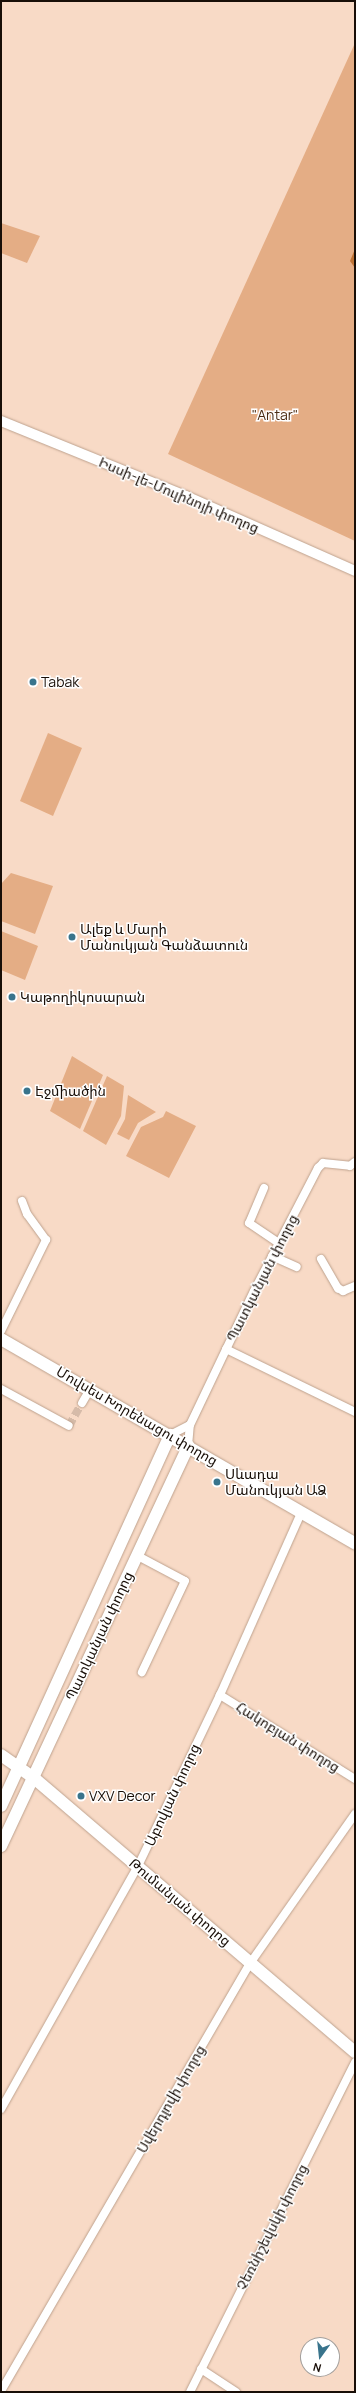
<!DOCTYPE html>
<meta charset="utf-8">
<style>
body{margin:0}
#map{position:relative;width:356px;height:2393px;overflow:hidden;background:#f8dac6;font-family:Manrope,"Noto Sans Armenian",sans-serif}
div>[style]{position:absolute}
.green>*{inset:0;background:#e4ad85}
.water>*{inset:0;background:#be7335}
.minor-tunnel>*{height:8px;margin-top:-4px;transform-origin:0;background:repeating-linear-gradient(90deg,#d6bba9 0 8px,transparent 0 12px)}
.roads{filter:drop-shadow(0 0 1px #bea28e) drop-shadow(0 0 1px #bea28e)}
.minor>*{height:8px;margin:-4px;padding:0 4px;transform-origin:4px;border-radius:4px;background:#fff}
.tertiary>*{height:10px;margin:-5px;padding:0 5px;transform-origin:5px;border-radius:5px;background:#fff}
.secondary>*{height:12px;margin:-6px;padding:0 6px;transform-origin:6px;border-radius:6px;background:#fff}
.dots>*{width:11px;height:11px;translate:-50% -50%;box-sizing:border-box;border:2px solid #fff;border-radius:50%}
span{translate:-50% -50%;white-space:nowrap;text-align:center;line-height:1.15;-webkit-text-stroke:3px #fff;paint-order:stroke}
.park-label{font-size:14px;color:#4b2b12}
.street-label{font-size:14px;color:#180e07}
.poi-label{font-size:14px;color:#180e07}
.left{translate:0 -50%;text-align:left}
.frame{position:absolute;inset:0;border:2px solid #180e07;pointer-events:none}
.north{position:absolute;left:300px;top:2337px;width:40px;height:40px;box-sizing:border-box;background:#fff;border:1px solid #a39f9c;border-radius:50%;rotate:195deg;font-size:11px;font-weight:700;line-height:16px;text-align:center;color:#180e07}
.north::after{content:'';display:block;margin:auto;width:14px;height:18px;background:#39748c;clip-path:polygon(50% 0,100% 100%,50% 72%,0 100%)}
</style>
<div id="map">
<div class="green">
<i style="clip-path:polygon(355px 43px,355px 541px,168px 454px)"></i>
<i style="clip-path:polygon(1px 223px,40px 236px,27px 263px,1px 253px)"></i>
<i style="clip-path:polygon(48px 733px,82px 748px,53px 816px,20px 801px)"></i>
<i style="clip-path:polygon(11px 873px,53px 886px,35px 934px,1px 921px,1px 884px)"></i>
<i style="clip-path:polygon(1px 931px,38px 946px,25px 980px,1px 970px)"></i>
<i style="clip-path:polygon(72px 1056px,103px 1075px,80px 1129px,50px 1111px)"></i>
<i style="clip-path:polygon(107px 1076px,124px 1086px,121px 1116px,106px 1145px,83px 1131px)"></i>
<i style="clip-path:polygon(128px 1095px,156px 1112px,138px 1123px,129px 1140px,117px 1134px,125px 1119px)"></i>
<i style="clip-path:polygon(166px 1111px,196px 1126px,169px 1178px,126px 1156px,141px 1127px,163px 1117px)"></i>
</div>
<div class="water">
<i style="clip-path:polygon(355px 249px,355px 268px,350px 261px)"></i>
</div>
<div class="minor-tunnel">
<i style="left:69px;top:1426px;width:26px;rotate:-61deg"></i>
</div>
<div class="roads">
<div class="minor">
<i style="left:264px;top:1188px;width:38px;rotate:113deg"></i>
<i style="left:249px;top:1223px;width:36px;rotate:34deg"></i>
<i style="left:272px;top:1256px;width:27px;rotate:24deg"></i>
<i style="left:321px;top:1259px;width:34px;rotate:60deg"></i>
<i style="left:338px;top:1288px;width:6px;rotate:31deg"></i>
<i style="left:343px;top:1291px;width:13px;rotate:-23deg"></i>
<i style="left:1px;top:1331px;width:102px;rotate:-63.7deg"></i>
<i style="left:46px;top:1240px;width:32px;rotate:-126deg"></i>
<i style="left:27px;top:1214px;width:14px;rotate:-111deg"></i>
<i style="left:226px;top:1349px;width:144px;rotate:26deg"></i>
<i style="left:1px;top:1389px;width:77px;rotate:28.6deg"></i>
<i style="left:82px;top:1403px;width:16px;rotate:-60deg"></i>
<i style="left:170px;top:1435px;width:22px;rotate:-27deg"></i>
<i style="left:188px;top:1446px;width:21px;rotate:-85deg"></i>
<i style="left:190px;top:1425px;width:148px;rotate:-64.5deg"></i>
<i style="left:254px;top:1291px;width:139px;rotate:-62.5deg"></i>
<i style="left:318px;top:1168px;width:7px;rotate:-45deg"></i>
<i style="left:323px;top:1163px;width:27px;rotate:6deg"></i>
<i style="left:350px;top:1166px;width:6px;rotate:-39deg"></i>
<i style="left:136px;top:1555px;width:55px;rotate:28deg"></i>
<i style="left:185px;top:1581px;width:101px;rotate:115.3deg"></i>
<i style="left:220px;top:1695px;width:159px;rotate:31.9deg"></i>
<i style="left:1px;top:2109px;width:279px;rotate:-60.6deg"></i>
<i style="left:138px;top:1866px;width:190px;rotate:-64.4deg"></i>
<i style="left:220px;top:1695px;width:199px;rotate:-66deg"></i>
<i style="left:201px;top:2369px;width:42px;rotate:33.3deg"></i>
<i style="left:1px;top:2391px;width:497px;rotate:-59.8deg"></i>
<i style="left:251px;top:1962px;width:181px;rotate:-54.9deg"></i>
<i style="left:190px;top:2392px;width:369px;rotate:-63.4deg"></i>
</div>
<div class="tertiary">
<i style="left:1px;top:421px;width:200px;rotate:22.1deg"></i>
<i style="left:186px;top:496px;width:185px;rotate:23.9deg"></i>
</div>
<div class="secondary">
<i style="left:1px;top:1339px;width:409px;rotate:30deg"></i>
<i style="left:1px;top:1755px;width:40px;rotate:34.9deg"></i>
<i style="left:34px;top:1778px;width:422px;rotate:40.5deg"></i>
<i style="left:1px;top:1806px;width:408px;rotate:-65.5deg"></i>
<i style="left:1px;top:1846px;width:442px;rotate:-64.9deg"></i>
</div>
</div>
<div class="dots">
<i style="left:33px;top:682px;background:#39748c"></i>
<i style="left:72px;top:937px;background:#39748c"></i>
<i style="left:12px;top:997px;background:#39748c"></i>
<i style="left:27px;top:1091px;background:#39748c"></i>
<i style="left:217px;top:1482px;background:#39748c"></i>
<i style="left:81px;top:1796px;background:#39748c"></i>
</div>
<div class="park-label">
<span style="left:275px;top:415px">"Antar"</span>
</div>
<div class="street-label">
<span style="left:179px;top:495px;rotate:23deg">Իսսի-լե-Մուլինոյի փողոց</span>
<span style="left:262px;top:1278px;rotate:-63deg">Պատկանյան փողոց</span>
<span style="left:137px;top:1416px;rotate:30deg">Մովսես Խորենացու փողոց</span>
<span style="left:99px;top:1636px;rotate:-65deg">Պատկանյան փողոց</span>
<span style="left:288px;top:1737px;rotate:32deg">Հակոբյան փողոց</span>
<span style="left:172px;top:1795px;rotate:-65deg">Աբովյան փողոց</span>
<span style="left:180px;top:1902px;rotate:40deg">Թումանյան փողոց</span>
<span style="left:171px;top:2099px;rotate:-60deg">Սվերդլովի փողոց</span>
<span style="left:272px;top:2227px;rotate:-63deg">Չեռնիշեվսկի փողոց</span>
</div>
<div class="poi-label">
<span class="left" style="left:41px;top:682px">Tabak</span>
<span class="left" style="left:80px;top:937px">Ալեք և Մարի<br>Մանուկյան Գանձատուն</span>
<span class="left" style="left:20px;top:997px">Կաթողիկոսարան</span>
<span class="left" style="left:35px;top:1091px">Էջմիածին</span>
<span class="left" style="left:225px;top:1482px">Սևադա<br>Մանուկյան ԱՁ</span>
<span class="left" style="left:89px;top:1796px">VXV Decor</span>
</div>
<div class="frame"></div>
<div class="north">N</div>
</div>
